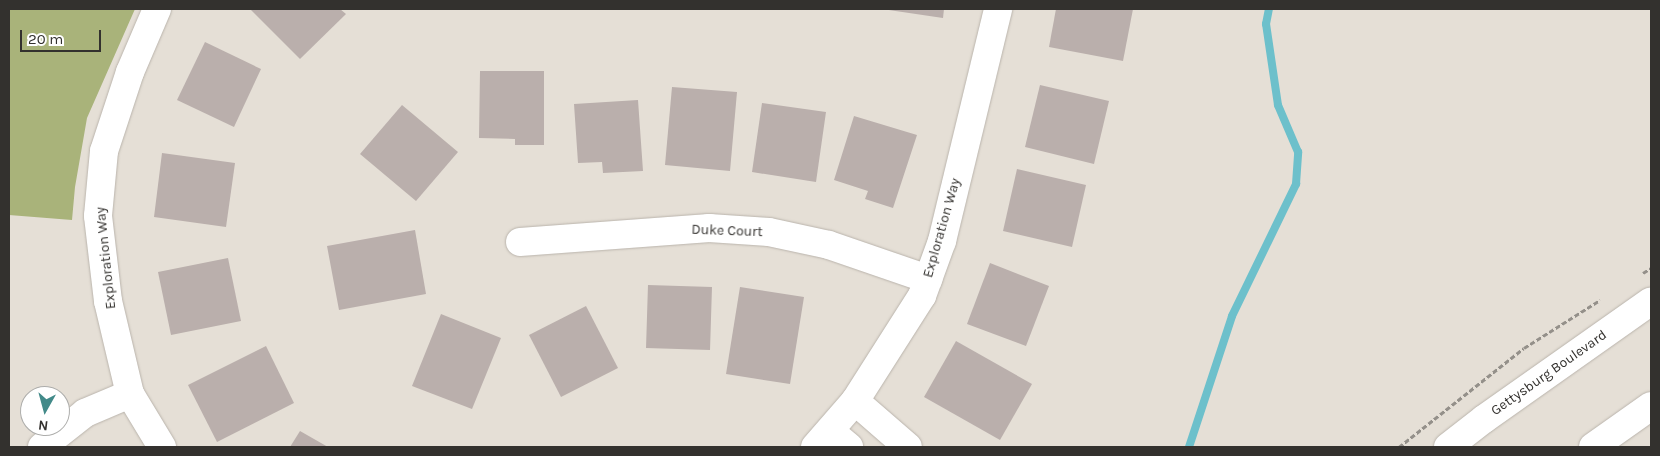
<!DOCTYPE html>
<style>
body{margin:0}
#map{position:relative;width:1660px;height:456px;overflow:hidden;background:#e5dfd6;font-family:Karla,sans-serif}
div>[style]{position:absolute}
.green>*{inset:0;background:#a9b37a}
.stream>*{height:8px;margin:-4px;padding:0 4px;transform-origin:4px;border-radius:4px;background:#6dc0cb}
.building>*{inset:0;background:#baafac}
.path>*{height:3px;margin-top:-1.5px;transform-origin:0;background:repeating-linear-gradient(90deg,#94908a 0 5px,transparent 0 7.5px)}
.roads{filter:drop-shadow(0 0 1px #bab4ac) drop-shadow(0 0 1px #bab4ac)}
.minor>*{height:28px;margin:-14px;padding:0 14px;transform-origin:14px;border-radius:14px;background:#fff}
span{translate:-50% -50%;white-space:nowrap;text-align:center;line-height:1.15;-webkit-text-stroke:4.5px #fff;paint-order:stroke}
.street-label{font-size:14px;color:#33312e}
.frame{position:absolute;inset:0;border:10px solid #33312e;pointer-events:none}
.north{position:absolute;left:20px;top:386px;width:50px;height:50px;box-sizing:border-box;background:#fff;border:1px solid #adadab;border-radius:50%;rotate:187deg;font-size:14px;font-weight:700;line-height:20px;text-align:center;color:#33312e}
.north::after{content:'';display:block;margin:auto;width:18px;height:22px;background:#428a89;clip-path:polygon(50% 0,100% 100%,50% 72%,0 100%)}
.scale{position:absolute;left:20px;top:30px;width:81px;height:22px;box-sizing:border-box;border:2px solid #33312e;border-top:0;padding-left:6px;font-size:15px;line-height:18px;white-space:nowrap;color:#33312e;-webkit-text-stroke:4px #fff;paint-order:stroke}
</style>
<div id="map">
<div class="green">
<i style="clip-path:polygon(9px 9px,135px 9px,87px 118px,75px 187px,72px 220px,9px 215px)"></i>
</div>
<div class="stream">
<i style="left:1189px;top:447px;width:138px;rotate:-71.8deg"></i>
<i style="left:1232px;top:316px;width:147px;rotate:-64.1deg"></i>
<i style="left:1296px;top:184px;width:32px;rotate:-86deg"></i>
<i style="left:1298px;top:152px;width:51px;rotate:-113.1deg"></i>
<i style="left:1278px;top:105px;width:82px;rotate:-98.4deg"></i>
<i style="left:1266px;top:24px;width:15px;rotate:-79deg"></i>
</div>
<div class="building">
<i style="clip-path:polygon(250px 9px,340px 9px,346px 14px,300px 59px)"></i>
<i style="clip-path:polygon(882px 9px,944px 9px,943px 18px)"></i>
<i style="clip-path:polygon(1056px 9px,1133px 9px,1123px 61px,1049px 47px)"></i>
<i style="clip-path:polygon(205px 42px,261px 69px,234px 127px,177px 100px)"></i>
<i style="clip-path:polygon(480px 71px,544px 71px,544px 145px,515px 145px,515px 139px,479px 138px)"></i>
<i style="clip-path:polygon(1040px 85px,1109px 101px,1094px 164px,1025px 147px)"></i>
<i style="clip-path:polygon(672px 87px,737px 92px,730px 171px,665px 165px)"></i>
<i style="clip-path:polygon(638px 100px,643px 171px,603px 173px,602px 162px,578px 163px,574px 104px)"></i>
<i style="clip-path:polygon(762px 103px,826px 112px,816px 182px,752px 172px)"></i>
<i style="clip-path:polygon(402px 105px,458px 152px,416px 201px,360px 154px)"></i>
<i style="clip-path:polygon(854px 116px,917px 135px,893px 208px,865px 199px,868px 191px,834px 180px)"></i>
<i style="clip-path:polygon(162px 153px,235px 163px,226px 227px,154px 217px)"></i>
<i style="clip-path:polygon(1017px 169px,1086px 185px,1072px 247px,1003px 231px)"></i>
<i style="clip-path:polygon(415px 230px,426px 294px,339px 310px,327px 246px)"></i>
<i style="clip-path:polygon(228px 258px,241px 321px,171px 335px,158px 272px)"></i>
<i style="clip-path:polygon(990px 263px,1049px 286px,1026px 346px,967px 324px)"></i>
<i style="clip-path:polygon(648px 285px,712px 287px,710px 350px,646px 348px)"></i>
<i style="clip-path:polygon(740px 287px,804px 297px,790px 384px,726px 374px)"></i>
<i style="clip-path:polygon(586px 306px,618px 368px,561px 397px,529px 335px)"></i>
<i style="clip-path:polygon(441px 314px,501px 338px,472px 409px,412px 386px)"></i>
<i style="clip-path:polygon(956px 341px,1032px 384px,1000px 440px,924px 397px)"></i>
<i style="clip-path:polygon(266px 346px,294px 403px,217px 442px,188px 385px)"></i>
<i style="clip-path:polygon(300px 431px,328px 447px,290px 447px)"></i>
</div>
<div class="path">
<i style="left:1643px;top:273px;width:9px;rotate:-32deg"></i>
<i style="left:1399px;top:447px;width:159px;rotate:-38.4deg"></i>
<i style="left:1524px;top:348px;width:90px;rotate:-32.3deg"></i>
</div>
<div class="roads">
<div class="minor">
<i style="left:157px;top:9px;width:69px;rotate:113.2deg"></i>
<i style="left:130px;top:72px;width:83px;rotate:108.2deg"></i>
<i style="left:104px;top:151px;width:65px;rotate:95.3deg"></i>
<i style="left:98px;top:216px;width:86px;rotate:83.3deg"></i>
<i style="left:108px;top:301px;width:96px;rotate:76.7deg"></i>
<i style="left:130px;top:394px;width:62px;rotate:58.9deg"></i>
<i style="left:520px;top:242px;width:190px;rotate:-4.2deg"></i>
<i style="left:709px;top:228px;width:60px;rotate:3.8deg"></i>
<i style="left:769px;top:232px;width:61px;rotate:12.2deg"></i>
<i style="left:829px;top:245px;width:105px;rotate:19deg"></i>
<i style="left:855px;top:401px;width:70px;rotate:41deg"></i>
<i style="left:830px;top:431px;width:25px;rotate:40deg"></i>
<i style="left:42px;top:447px;width:55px;rotate:-38.3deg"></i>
<i style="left:85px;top:413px;width:49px;rotate:-22.9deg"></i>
<i style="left:815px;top:447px;width:61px;rotate:-49deg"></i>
<i style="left:855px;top:401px;width:125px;rotate:-57.5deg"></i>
<i style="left:922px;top:296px;width:59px;rotate:-70deg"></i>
<i style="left:942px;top:241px;width:239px;rotate:-76.4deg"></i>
<i style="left:1448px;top:447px;width:46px;rotate:-37.9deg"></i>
<i style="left:1484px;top:419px;width:204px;rotate:-35.2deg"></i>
<i style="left:1593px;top:447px;width:71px;rotate:-35.3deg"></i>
</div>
</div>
<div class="street-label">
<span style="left:942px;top:228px;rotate:-74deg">Exploration Way</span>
<span style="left:727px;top:231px;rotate:2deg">Duke Court</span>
<span style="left:106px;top:258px;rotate:-96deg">Exploration Way</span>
<span style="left:1549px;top:373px;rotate:-35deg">Gettysburg Boulevard</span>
</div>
<div class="frame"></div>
<div class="north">N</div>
<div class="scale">20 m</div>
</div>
